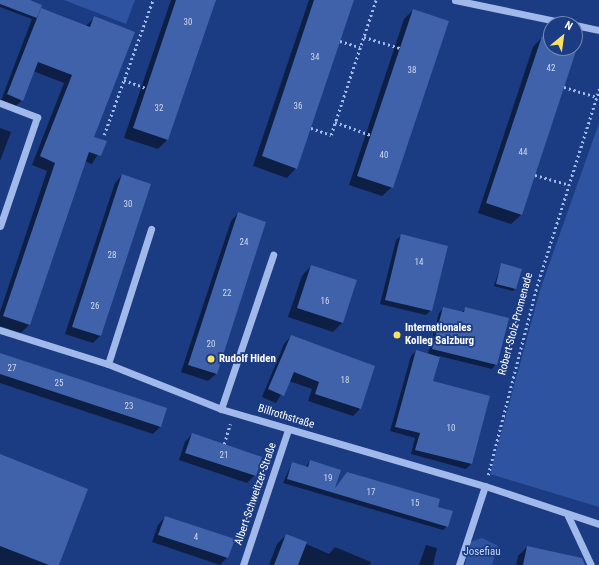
<!DOCTYPE html>
<meta charset="utf-8">
<style>
body{margin:0}
#map{position:relative;width:599px;height:565px;overflow:hidden;background:#1b3b82;font-family:"Roboto Condensed",sans-serif}
div>[style]{position:absolute}
.green>*{inset:0;background:#2e53a1}
.shadow>*{inset:0;background:#0007}
.building>*{inset:0;background:#3f62aa}
.path>*{height:2.5px;margin-top:-1.25px;transform-origin:0;background:repeating-linear-gradient(90deg,#a0b8ea 0 2px,transparent 0 5px)}
.minor>*{height:7px;margin:-3.5px;padding:0 3.5px;transform-origin:3.5px;border-radius:3.5px;background:#a0b8ea}
.dots>*{width:11px;height:11px;translate:-50% -50%;box-sizing:border-box;border:2px solid #1b3b82;border-radius:50%}
span{translate:-50% -50%;white-space:nowrap;text-align:center;line-height:1.15;-webkit-text-stroke:3.5px #1b3b82;paint-order:stroke}
.number-label{font-size:9px;color:#cfd8ea}
.number-label span{-webkit-text-stroke-width:0}
.street-label{font-size:11px;color:#fff}
.poi-label{font-size:11px;color:#fff;font-weight:700}
.left{translate:0 -50%;text-align:left}
.park-label{font-size:11px;color:#c4d5f8}
.north{position:absolute;left:543px;top:16px;width:40px;height:40px;box-sizing:border-box;background:#1b3b82;border:1px solid #7689b4;border-radius:50%;rotate:29deg;font-size:11px;font-weight:700;line-height:16px;text-align:center;color:#fff}
.north::after{content:'';display:block;margin:auto;width:14px;height:18px;background:#fbe15d;clip-path:polygon(50% 0,100% 100%,50% 72%,0 100%)}
</style>
<div id="map">
<div class="green">
<i style="clip-path:polygon(64px 0,135px 0,126px 24px)"></i>
<i style="clip-path:polygon(599px 123px,599px 507px,490px 474px,540px 290px)"></i>
<i style="clip-path:polygon(482px 538px,498px 546px,492px 565px,465px 565px,470px 542px)"></i>
</div>
<div class="shadow">
<i style="clip-path:polygon(0 0,28px 0,38px 12px,41px 9px,86px 26px,95px 17px,93px 138px,105px 142px,92px 164px,84px 161px,29px 325px,21px 333px,0 326px,0 312px,47px 171px,32px 165px,64px 83px,33px 71px,22px 100px,14px 108px,0 103px,32px 19px,0 7px)"></i>
<i style="clip-path:polygon(171px 0,215px 0,167px 140px,158px 149px,124px 138px)"></i>
<i style="clip-path:polygon(309px 0,347px 0,296px 168px,287px 178px,253px 166px)"></i>
<i style="clip-path:polygon(413px 10px,392px 187px,382px 196px,349px 185px,404px 19px)"></i>
<i style="clip-path:polygon(542px 37px,551px 40px,551px 48px,575px 48px,521px 215px,511px 224px,478px 213px,533px 47px)"></i>
<i style="clip-path:polygon(0 128px,11px 132px,0 161px)"></i>
<i style="clip-path:polygon(122px 175px,100px 336px,93px 343px,65px 334px,115px 183px)"></i>
<i style="clip-path:polygon(238px 213px,216px 374px,208px 381px,181px 372px,231px 221px)"></i>
<i style="clip-path:polygon(401px 236px,431px 310px,426px 315px,380px 304px,396px 240px)"></i>
<i style="clip-path:polygon(501px 264px,515px 289px,513px 291px,494px 286px)"></i>
<i style="clip-path:polygon(311px 266px,356px 281px,342px 323px,333px 332px,288px 317px,302px 276px)"></i>
<i style="clip-path:polygon(444px 308px,461px 313px,466px 308px,496px 364px,492px 369px,439px 356px,432px 382px,488px 397px,471px 464px,466px 469px,411px 454px,415px 438px,390px 431px,411px 356px,416px 351px,428px 354px,439px 313px)"></i>
<i style="clip-path:polygon(291px 336px,360px 409px,353px 416px,308px 401px,312px 389px,289px 381px,276px 403px,262px 397px,284px 344px)"></i>
<i style="clip-path:polygon(0 354px,160px 427px,153px 434px,0 383px)"></i>
<i style="clip-path:polygon(192px 434px,255px 475px,247px 483px,179px 460px,185px 442px)"></i>
<i style="clip-path:polygon(0 456px,58px 565px,0 565px)"></i>
<i style="clip-path:polygon(310px 461px,334px 489px,347px 473px,437px 507px,447px 526px,443px 530px,283px 483px,292px 463px,305px 468px)"></i>
<i style="clip-path:polygon(165px 517px,227px 558px,220px 565px,152px 542px,158px 525px)"></i>
<i style="clip-path:polygon(286px 535px,329px 554px,335px 547px,371px 562px,370px 565px,269px 565px,277px 544px)"></i>
<i style="clip-path:polygon(426px 545px,437px 548px,433px 565px,419px 565px)"></i>
<i style="clip-path:polygon(527px 547px,559px 565px,516px 565px,518px 556px)"></i>
</div>
<div class="building">
<i style="clip-path:polygon(0 0,30px 0,42px 5px,37px 18px,0 4px)"></i>
<i style="clip-path:polygon(176px 0,216px 0,168px 140px,133px 128px)"></i>
<i style="clip-path:polygon(314px 0,354px 0,297px 169px,262px 156px)"></i>
<i style="clip-path:polygon(41px 8px,90px 27px,94px 16px,135px 32px,94px 137px,107px 141px,101px 156px,89px 152px,30px 325px,3px 316px,55px 163px,40px 156px,72px 75px,38px 62px,23px 101px,7px 94px)"></i>
<i style="clip-path:polygon(413px 9px,449px 21px,393px 188px,357px 176px)"></i>
<i style="clip-path:polygon(542px 36px,551px 39px,551px 48px,577px 48px,522px 215px,486px 203px)"></i>
<i style="clip-path:polygon(122px 174px,151px 184px,101px 336px,72px 327px)"></i>
<i style="clip-path:polygon(238px 212px,266px 222px,217px 374px,188px 365px)"></i>
<i style="clip-path:polygon(401px 234px,448px 246px,432px 311px,385px 300px)"></i>
<i style="clip-path:polygon(501px 263px,522px 269px,516px 289px,496px 284px)"></i>
<i style="clip-path:polygon(311px 265px,357px 280px,343px 323px,297px 308px)"></i>
<i style="clip-path:polygon(443px 307px,464px 312px,465px 307px,509px 318px,497px 365px,432px 349px)"></i>
<i style="clip-path:polygon(291px 335px,375px 366px,361px 409px,315px 394px,319px 382px,294px 372px,284px 396px,268px 389px)"></i>
<i style="clip-path:polygon(416px 350px,440px 357px,433px 381px,490px 396px,472px 464px,415px 450px,420px 433px,395px 427px)"></i>
<i style="clip-path:polygon(0 353px,167px 408px,161px 427px,0 374px)"></i>
<i style="clip-path:polygon(192px 433px,262px 457px,256px 476px,185px 453px)"></i>
<i style="clip-path:polygon(0 454px,88px 489px,59px 565px,49px 565px,0 546px)"></i>
<i style="clip-path:polygon(310px 460px,341px 470px,335px 488px,347px 472px,440px 499px,438px 507px,453px 511px,448px 527px,287px 479px,292px 462px,308px 467px)"></i>
<i style="clip-path:polygon(165px 516px,235px 539px,228px 558px,158px 535px)"></i>
<i style="clip-path:polygon(286px 534px,307px 542px,298px 565px,274px 565px)"></i>
<i style="clip-path:polygon(527px 546px,582px 558px,585px 565px,523px 565px)"></i>
</div>
<div class="path">
<i style="left:364px;top:37px;width:38px;rotate:17deg"></i>
<i style="left:340px;top:41px;width:21px;rotate:17deg"></i>
<i style="left:124px;top:80px;width:23px;rotate:20deg"></i>
<i style="left:564px;top:87px;width:34px;rotate:17deg"></i>
<i style="left:335px;top:122px;width:38px;rotate:20deg"></i>
<i style="left:311px;top:128px;width:21px;rotate:19deg"></i>
<i style="left:331px;top:135px;width:142px;rotate:-71.6deg"></i>
<i style="left:104px;top:135px;width:144px;rotate:-70.1deg"></i>
<i style="left:535px;top:175px;width:35px;rotate:16deg"></i>
<i style="left:224px;top:444px;width:21px;rotate:-73deg"></i>
<i style="left:488px;top:475px;width:195px;rotate:-75.5deg"></i>
<i style="left:537px;top:286px;width:207px;rotate:-72.5deg"></i>
</div>
<div class="minor">
<i style="left:455px;top:0;width:117px;rotate:11.8deg"></i>
<i style="left:575px;top:25px;width:25px;rotate:12deg"></i>
<i style="left:0;top:103px;width:40px;rotate:21deg"></i>
<i style="left:37px;top:117px;width:115px;rotate:108.7deg"></i>
<i style="left:0;top:330px;width:113px;rotate:17.5deg"></i>
<i style="left:108px;top:364px;width:122px;rotate:21.7deg"></i>
<i style="left:221px;top:409px;width:275px;rotate:16.3deg"></i>
<i style="left:485px;top:486px;width:120px;rotate:18.4deg"></i>
<i style="left:108px;top:364px;width:142px;rotate:-72.3deg"></i>
<i style="left:221px;top:409px;width:163px;rotate:-71.3deg"></i>
<i style="left:568px;top:516px;width:54px;rotate:64.9deg"></i>
<i style="left:243px;top:565px;width:142px;rotate:-71.6deg"></i>
<i style="left:459px;top:565px;width:83px;rotate:-71.8deg"></i>
</div>
<div class="dots">
<i style="left:397px;top:335px;background:#fbe15d"></i>
<i style="left:211px;top:359px;background:#fbe15d"></i>
</div>
<div class="number-label">
<span style="left:188px;top:22px">30</span>
<span style="left:315px;top:57px">34</span>
<span style="left:551px;top:68px">42</span>
<span style="left:412px;top:70px">38</span>
<span style="left:298px;top:106px">36</span>
<span style="left:159px;top:108px">32</span>
<span style="left:523px;top:152px">44</span>
<span style="left:384px;top:155px">40</span>
<span style="left:128px;top:204px">30</span>
<span style="left:244px;top:242px">24</span>
<span style="left:112px;top:255px">28</span>
<span style="left:419px;top:262px">14</span>
<span style="left:227px;top:293px">22</span>
<span style="left:325px;top:301px">16</span>
<span style="left:95px;top:306px">26</span>
<span style="left:211px;top:344px">20</span>
<span style="left:12px;top:368px">27</span>
<span style="left:345px;top:380px">18</span>
<span style="left:59px;top:383px">25</span>
<span style="left:129px;top:406px">23</span>
<span style="left:451px;top:428px">10</span>
<span style="left:224px;top:455px">21</span>
<span style="left:328px;top:478px">19</span>
<span style="left:371px;top:492px">17</span>
<span style="left:415px;top:503px">15</span>
<span style="left:196px;top:537px">4</span>
</div>
<div class="street-label">
<span style="left:516px;top:324px;rotate:-75deg">Robert-Stolz-Promenade</span>
<span style="left:286px;top:417px;rotate:17deg">Billrothstraße</span>
<span style="left:256px;top:494px;rotate:-71deg">Albert-Schweitzer-Straße</span>
</div>
<div class="poi-label">
<span class="left" style="left:405px;top:335px">Internationales<br>Kolleg Salzburg</span>
<span class="left" style="left:219px;top:359px">Rudolf Hiden</span>
</div>
<div class="park-label">
<span style="left:482px;top:552px">Josefiau</span>
</div>
<div class="north">N</div>
</div>
